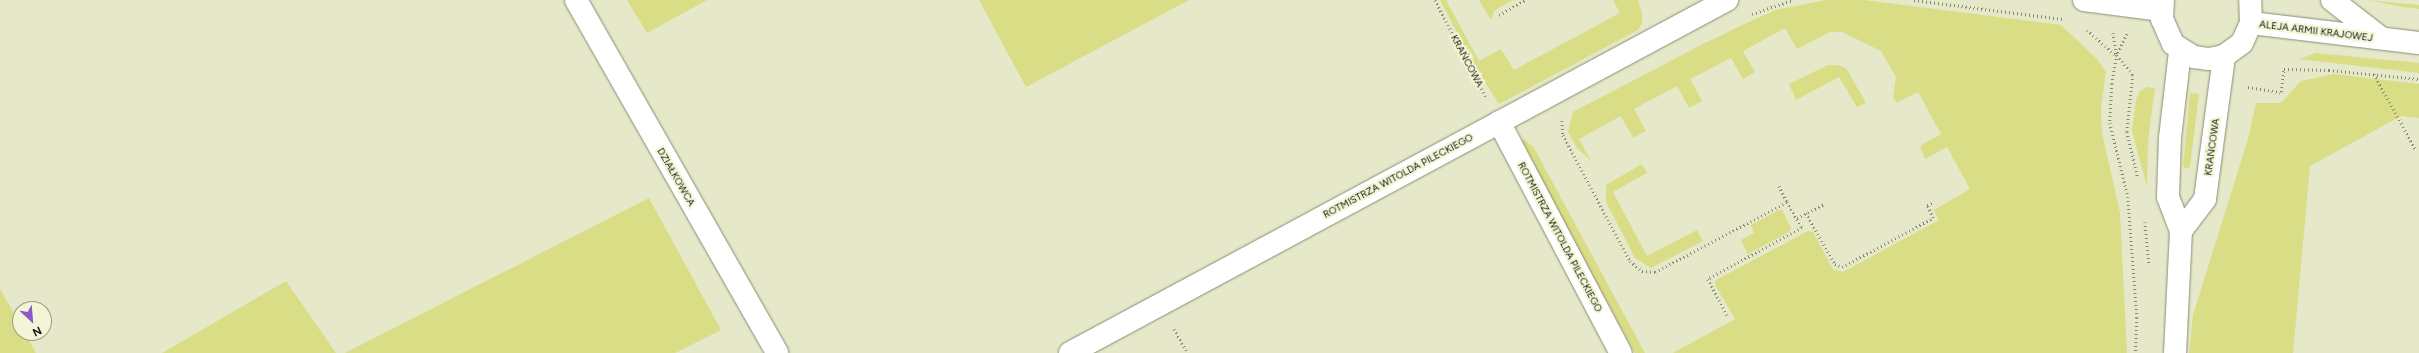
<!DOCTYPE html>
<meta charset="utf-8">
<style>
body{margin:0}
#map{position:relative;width:2419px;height:353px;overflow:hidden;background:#e6e8ca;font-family:Figtree,sans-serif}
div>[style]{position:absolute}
.green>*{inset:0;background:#d9dd85}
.path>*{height:2.5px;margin-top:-1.25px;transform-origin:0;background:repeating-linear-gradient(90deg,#888974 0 1px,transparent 0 4px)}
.roads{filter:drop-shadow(0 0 1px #8b8d72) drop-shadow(0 0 1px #8b8d72)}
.minor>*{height:22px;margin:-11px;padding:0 11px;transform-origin:11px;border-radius:11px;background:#fff}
span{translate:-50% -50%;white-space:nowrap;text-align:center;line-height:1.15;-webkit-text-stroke:4px #f3f5d7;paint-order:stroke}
.street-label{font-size:10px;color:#16170c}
.north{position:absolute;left:12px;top:301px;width:40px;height:40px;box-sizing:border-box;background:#f3f5d7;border:1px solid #9b9c86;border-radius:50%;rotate:154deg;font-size:11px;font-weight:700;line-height:16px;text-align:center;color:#16170c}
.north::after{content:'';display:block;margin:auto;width:14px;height:18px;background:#8f56ce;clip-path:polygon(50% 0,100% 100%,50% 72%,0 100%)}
</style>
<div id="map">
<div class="green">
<i style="clip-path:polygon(627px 0,707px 0,647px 33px)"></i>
<i style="clip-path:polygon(979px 0,1189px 0,1026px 87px)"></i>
<i style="clip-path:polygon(1440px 0,1446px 0,1479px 61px,1501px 49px,1514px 70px,1620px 13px,1613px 0,1638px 0,1642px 13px,1642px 23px,1638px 30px,1499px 104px,1474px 65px)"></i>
<i style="clip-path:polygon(1479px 0,1513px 0,1495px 10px,1491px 20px)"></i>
<i style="clip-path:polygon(1826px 0,1864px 0,2061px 25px,2097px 59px,2106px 72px,2101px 109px,2102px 133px,2120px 213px,2127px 353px,1673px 353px,1735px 319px,1715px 285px,1716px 280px,1808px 231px,1813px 232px,1833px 269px,1843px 272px,1939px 220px,1934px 210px,1970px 189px,1947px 147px,1925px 159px,1920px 146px,1941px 134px,1918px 92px,1896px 103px,1893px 97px,1896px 77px,1881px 51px,1842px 32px,1830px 32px,1797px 49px,1785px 28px,1743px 51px,1755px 72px,1743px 79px,1731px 58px,1690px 79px,1702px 101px,1689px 108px,1677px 86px,1634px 109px,1646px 131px,1633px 138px,1621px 116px,1579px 139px,1591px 161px,1577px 148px,1568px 132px,1573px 112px,1703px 44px,1753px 20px,1776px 10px)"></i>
<i style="clip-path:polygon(2367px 0,2419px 5px,2419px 9px,2403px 7px)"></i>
<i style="clip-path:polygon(2316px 53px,2419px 63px,2419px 73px,2299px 59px)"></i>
<i style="clip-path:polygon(1828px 65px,1837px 65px,1846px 68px,1866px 103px,1857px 107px,1839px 77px,1796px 100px,1789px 84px)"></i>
<i style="clip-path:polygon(2334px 74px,2419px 84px,2419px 118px,2401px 116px,2310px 166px,2293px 353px,2189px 353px,2193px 315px,2248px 139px,2256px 103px,2281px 103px,2301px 81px)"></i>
<i style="clip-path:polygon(2147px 87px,2155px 88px,2148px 141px,2147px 187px,2132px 131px,2136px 100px,2140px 91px)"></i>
<i style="clip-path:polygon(2190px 93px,2199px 94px,2190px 167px,2186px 169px,2183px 166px)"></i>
<i style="clip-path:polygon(1524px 139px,1534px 148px,1645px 353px,1635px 353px,1520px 142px)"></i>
<i style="clip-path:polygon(1642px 164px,1647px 173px,1613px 192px,1647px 256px,1697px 230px,1703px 241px,1651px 268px,1635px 258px,1606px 202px,1606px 185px)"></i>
<i style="clip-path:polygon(649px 198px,721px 330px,675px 353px,345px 353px)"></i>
<i style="clip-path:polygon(1779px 210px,1782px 210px,1791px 228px,1789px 232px,1748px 254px,1741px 240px,1754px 233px,1751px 225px)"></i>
<i style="clip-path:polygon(286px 281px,336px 353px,162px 353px)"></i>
<i style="clip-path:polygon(0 289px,20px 324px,20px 333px,25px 333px,36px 353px,0 353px)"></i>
</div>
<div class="path">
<i style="left:1435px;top:0;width:110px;rotate:62.3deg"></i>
<i style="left:1914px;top:0;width:150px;rotate:7.3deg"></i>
<i style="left:1752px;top:14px;width:43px;rotate:-18.9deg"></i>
<i style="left:1499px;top:15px;width:30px;rotate:-30deg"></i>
<i style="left:2087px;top:30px;width:38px;rotate:41deg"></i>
<i style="left:2113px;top:33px;width:22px;rotate:80deg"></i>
<i style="left:2117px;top:55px;width:26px;rotate:51deg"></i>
<i style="left:2133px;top:75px;width:57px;rotate:96deg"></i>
<i style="left:2127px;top:132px;width:47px;rotate:76.6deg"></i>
<i style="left:2127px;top:34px;width:23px;rotate:115deg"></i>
<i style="left:2117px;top:55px;width:29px;rotate:100deg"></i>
<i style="left:2112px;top:84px;width:39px;rotate:93deg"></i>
<i style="left:2110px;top:123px;width:76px;rotate:76.3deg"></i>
<i style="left:2128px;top:197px;width:121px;rotate:85.7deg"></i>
<i style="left:2137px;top:318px;width:35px;rotate:92deg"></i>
<i style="left:2374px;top:74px;width:87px;rotate:61.1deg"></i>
<i style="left:2248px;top:87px;width:33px;rotate:9deg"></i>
<i style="left:2281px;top:92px;width:23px;rotate:-83deg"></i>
<i style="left:2284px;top:69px;width:45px;rotate:1.3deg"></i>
<i style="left:2329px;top:70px;width:90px;rotate:5.7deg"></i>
<i style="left:1562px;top:121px;width:14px;rotate:86deg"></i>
<i style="left:1563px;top:135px;width:143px;rotate:62deg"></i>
<i style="left:1630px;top:261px;width:16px;rotate:40deg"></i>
<i style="left:1642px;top:271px;width:13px;rotate:4deg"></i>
<i style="left:1655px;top:272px;width:149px;rotate:-27.9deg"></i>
<i style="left:1787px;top:202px;width:30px;rotate:60deg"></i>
<i style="left:1802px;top:228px;width:107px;rotate:151.5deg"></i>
<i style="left:1708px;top:279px;width:43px;rotate:62.2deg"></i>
<i style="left:1779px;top:186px;width:18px;rotate:63deg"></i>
<i style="left:1806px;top:213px;width:59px;rotate:60.4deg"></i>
<i style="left:1835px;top:264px;width:8px;rotate:23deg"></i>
<i style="left:1842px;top:267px;width:103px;rotate:-28.3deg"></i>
<i style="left:1933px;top:218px;width:14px;rotate:-115deg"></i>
<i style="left:1927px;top:205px;width:8px;rotate:-23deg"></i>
<i style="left:1797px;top:218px;width:30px;rotate:-27deg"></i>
<i style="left:2145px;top:222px;width:41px;rotate:84.4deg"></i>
<i style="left:1174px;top:329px;width:28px;rotate:60deg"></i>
</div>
<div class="roads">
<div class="minor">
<i style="left:576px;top:0;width:406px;rotate:60.3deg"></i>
<i style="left:2084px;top:0;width:78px;rotate:7.4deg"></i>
<i style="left:2163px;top:0;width:19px;rotate:93deg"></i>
<i style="left:2162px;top:19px;width:27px;rotate:66deg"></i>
<i style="left:2173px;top:44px;width:25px;rotate:32deg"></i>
<i style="left:2194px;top:57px;width:15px;rotate:8deg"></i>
<i style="left:2209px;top:59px;width:15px;rotate:-11deg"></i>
<i style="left:2224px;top:56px;width:22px;rotate:-36deg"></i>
<i style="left:2242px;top:43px;width:22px;rotate:-66deg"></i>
<i style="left:2251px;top:23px;width:23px;rotate:-92deg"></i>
<i style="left:2332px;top:0;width:62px;rotate:37.8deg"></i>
<i style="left:2251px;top:23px;width:169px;rotate:6.8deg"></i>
<i style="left:1499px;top:122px;width:261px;rotate:62.2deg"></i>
<i style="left:2181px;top:231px;width:40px;rotate:-53deg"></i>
<i style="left:2205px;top:199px;width:144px;rotate:-82.4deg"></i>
<i style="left:1070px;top:353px;width:746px;rotate:-28.25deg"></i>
<i style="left:2175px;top:353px;width:122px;rotate:-87.2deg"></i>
<i style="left:2181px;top:231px;width:36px;rotate:-111deg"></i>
<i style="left:2168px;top:197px;width:59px;rotate:-88.1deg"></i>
<i style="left:2170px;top:138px;width:88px;rotate:-83.4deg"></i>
</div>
</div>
<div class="street-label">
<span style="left:2316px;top:31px;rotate:7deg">ALEJA ARMII KRAJOWEJ</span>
<span style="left:1467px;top:61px;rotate:62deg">KRAŃCOWA</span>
<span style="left:2212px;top:147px;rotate:-82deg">KRAŃCOWA</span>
<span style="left:1398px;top:176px;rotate:-28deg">ROTMISTRZA WITOLDA PILECKIEGO</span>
<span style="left:676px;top:177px;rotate:60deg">DZIAŁKOWCA</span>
<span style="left:1560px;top:237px;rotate:62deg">ROTMISTRZA WITOLDA PILECKIEGO</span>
</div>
<div class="north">N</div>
</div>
